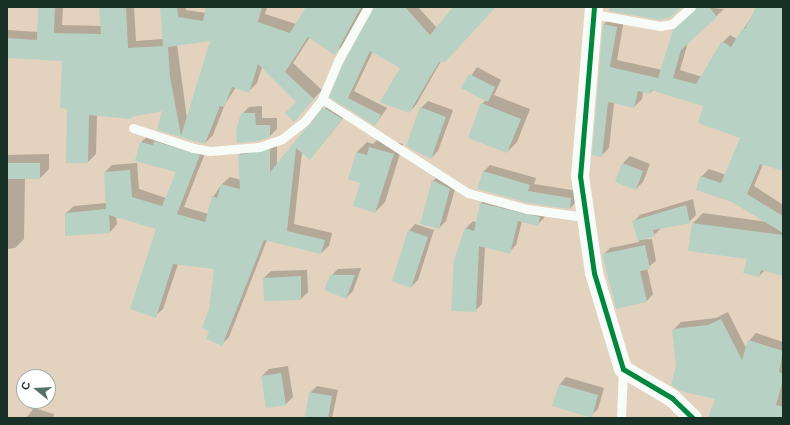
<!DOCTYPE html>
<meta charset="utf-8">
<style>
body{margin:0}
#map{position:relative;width:790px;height:425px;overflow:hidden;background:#c7e9da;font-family:Arial,sans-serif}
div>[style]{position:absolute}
.green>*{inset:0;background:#e2d2be}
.shadow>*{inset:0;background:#0003}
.building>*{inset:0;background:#b7d2c5}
.lane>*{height:9px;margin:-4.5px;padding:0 4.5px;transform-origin:4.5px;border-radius:4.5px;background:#f7fcf9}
.street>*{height:18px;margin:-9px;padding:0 9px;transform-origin:9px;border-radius:9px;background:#f7fcf9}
.cycleway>*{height:5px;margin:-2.5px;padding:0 2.5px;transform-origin:2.5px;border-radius:2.5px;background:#00873e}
span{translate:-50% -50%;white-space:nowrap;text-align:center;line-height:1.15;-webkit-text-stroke:4px #fff;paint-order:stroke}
.frame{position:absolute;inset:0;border:8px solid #183127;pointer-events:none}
.north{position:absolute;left:16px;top:369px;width:40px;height:40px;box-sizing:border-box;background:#fff;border:1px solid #a3ada9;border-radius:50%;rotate:288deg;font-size:11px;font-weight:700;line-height:16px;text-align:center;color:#183127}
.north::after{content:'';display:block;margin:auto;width:14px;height:18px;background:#557166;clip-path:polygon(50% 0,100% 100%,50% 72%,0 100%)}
</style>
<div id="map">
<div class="green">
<i style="clip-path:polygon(evenodd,7px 7px,783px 7px,783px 418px,7px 418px,7px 7px,24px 377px,48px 377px,48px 401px,24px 401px,24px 377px)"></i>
</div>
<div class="shadow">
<i style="clip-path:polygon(evenodd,39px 7px,63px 7px,62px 25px,102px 26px,100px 7px,134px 7px,136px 41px,163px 39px,161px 7px,186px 7px,186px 10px,206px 13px,207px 7px,267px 7px,265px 14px,296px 24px,307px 8px,305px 7px,364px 7px,343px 45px,335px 53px,310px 37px,293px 63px,322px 90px,294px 120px,297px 102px,262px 67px,257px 83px,249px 91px,236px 87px,225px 104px,213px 135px,205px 143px,159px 129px,164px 110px,134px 115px,131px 118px,97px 115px,96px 154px,88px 162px,68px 108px,63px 60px,7px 57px,7px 30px,38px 32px,39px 7px,212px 39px,187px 119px,177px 45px,212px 39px)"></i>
<i style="clip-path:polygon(378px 7px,418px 7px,437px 28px,454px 7px,495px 7px,441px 61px,416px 105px,409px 112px,401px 68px,373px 51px,354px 91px,387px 108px,375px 125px,331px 96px)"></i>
<i style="clip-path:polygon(701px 7px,724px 9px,688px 42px,680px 70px,702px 77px,723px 42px,730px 35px,737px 39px,758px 7px,783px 7px,783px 170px,763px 164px,754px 186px,782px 204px,783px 202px,783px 274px,765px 270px,759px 276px,748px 258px,693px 223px,703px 213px,767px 222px,701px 177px,709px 169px,726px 175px,741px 137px,705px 105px,653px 90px,650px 93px,643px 91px,642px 99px,634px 107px,614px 103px,609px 148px,601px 156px,593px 154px,604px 24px,612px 17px,624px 20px,617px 60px,662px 70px)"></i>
<i style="clip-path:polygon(477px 67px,501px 80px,494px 95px,530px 109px,517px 142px,507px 152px,482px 104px,486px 100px,463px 88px)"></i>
<i style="clip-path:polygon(332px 100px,349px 111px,310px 159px,302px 152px,294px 224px,332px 233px,329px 246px,321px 253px,267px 240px,229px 337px,222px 344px,210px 330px,215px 268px,178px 264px,163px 309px,155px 316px,158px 229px,116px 216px,117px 224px,110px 232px,66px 213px,74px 206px,106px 203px,105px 172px,112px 165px,137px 163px,139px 189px,166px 198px,177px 171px,141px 142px,149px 135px,207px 148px,184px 207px,208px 214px,213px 197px,222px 184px,230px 177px,241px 180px,239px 155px,246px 148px,277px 143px,277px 165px)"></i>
<i style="clip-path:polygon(428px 101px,453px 110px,438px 151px,431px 158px,421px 108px)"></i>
<i style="clip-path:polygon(262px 106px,262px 118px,277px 118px,277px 129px,270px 136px,242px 114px,249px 107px)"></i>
<i style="clip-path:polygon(380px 137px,403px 144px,385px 202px,375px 212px,361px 182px,349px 179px,357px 152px,367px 142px,373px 144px)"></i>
<i style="clip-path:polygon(49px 154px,49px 169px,40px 178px,25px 178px,24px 239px,15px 248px,7px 249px,7px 155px)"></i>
<i style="clip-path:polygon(630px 156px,650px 164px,643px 182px,636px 189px,623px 163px)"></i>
<i style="clip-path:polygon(490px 165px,536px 178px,534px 184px,578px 191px,577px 201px,570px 208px,528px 202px,483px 172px)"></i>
<i style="clip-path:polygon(440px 174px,457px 182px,446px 221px,439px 228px,433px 181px)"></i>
<i style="clip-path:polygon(488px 196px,546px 210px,544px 218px,537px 225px,522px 221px,516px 245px,509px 252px,485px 246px,482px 304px,475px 311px,455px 260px,466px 228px,473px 221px,477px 223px,481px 203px)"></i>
<i style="clip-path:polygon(693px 199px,696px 215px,689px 222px,661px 228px,654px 235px,639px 240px,652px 239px,656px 261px,647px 268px,653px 294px,647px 301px,603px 255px,610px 248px,639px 242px,633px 222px,640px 215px)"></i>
<i style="clip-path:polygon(415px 224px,434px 230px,418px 280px,411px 287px,409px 231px)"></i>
<i style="clip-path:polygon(361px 268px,353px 291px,346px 298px,331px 276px,338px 269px)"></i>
<i style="clip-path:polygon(307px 270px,308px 292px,301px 299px,264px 278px,271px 271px)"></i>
<i style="clip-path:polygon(728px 312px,746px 348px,749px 341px,756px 333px,783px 342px,783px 418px,709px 418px,717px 399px,677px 366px,674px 329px,681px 322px,716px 318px)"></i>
<i style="clip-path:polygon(288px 366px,293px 397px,286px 404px,266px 407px,262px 376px,269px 369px)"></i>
<i style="clip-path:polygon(566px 377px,604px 388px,598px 409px,591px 416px,553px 405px,560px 384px)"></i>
<i style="clip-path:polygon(317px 386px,338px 390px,332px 418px,306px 418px,310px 393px)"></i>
<i style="clip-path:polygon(34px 408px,54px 414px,53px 418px,26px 418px)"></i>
</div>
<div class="building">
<i style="clip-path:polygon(evenodd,38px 7px,55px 7px,54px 33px,101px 34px,99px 7px,126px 7px,128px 48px,163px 46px,160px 7px,177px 7px,178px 17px,203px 21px,206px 7px,262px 7px,258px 22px,290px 33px,306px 7px,361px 7px,335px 55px,308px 37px,285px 72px,314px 99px,294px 122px,285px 113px,296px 102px,258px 64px,249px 93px,232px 87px,224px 107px,220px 106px,205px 144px,157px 130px,162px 111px,132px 117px,131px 119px,89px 115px,88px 163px,66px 163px,67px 109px,60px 108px,62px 61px,7px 58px,7px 38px,37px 40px,38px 7px,210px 41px,181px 136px,170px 77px,168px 47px,210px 41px)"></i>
<i style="clip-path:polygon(374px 7px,405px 7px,430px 35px,453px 7px,496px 7px,445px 62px,439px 62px,409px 113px,380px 102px,400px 68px,370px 51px,348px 98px,381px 115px,375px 126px,329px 97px,343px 64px)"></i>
<i style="clip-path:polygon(610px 7px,682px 7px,669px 18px,660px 20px,609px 11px)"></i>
<i style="clip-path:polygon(697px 7px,709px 7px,717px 17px,681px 50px,673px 78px,696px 84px,722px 41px,731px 47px,742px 29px,745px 29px,756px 7px,783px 7px,783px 171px,760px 164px,747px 194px,783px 216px,783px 233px,732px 202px,696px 190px,700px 176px,721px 183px,740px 138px,698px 123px,703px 106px,651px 90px,651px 94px,638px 91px,634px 108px,608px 102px,602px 157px,592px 155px,603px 24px,617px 27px,610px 67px,658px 78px,673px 30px)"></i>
<i style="clip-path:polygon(469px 74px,495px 87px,488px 102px,461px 88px)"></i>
<i style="clip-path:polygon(481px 103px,521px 119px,507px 153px,468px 138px)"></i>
<i style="clip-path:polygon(323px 107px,342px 119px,310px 160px,296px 148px,287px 231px,325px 240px,321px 254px,264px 240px,222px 346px,206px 339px,209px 331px,202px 328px,209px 309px,214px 269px,173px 264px,156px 318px,130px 309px,156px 229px,109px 215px,110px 233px,65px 236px,65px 213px,106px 209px,104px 172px,130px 170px,132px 197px,162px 206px,176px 172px,135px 161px,140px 142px,153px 145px,154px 141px,200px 155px,177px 214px,205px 222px,212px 196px,217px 198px,221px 184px,240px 189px,238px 155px,270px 149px,270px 172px)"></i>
<i style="clip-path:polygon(420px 107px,446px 117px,431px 159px,406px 146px)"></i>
<i style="clip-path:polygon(241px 113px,255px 113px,256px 125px,270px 125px,270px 137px,258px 141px,237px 143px,236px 130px)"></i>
<i style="clip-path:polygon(369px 147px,394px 154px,375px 213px,353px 206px,360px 183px,348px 179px,356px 152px,367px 155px)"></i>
<i style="clip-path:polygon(7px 163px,40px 163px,40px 179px,7px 179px)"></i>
<i style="clip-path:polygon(622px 163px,643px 171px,636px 190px,615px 182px)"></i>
<i style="clip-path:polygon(483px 171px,530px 185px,528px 191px,571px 198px,570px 209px,528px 203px,477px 189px)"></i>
<i style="clip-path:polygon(432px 180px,450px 189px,439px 229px,420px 224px)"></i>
<i style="clip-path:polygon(480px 203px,540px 217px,538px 226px,518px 221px,510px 254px,479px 246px,476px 312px,451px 311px,454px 260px,465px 228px,474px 231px)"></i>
<i style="clip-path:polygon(686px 205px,690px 223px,653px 230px,655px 236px,638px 241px,632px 221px)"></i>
<i style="clip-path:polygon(692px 223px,783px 235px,783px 276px,761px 270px,759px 277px,743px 273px,747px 259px,688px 251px)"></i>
<i style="clip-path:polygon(408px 230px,428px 237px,411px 288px,392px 281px)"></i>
<i style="clip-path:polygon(645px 245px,650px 269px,640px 271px,647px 302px,616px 309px,602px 254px)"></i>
<i style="clip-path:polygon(330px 275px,355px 275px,346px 299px,324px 290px)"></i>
<i style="clip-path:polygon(301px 276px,301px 300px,264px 301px,263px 278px)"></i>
<i style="clip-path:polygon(721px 319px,742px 360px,748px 340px,783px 351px,779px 372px,783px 374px,783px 380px,776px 405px,783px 407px,783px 418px,708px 418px,715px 399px,680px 391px,671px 385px,676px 366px,672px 329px,708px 325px)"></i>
<i style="clip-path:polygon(281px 373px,286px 405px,266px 408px,261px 376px)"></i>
<i style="clip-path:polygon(559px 384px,598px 395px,592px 418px,552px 406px)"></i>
<i style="clip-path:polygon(309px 392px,332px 396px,328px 418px,305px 418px)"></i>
</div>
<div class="lane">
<i style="left:593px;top:14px;width:68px;rotate:10.2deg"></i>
<i style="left:660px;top:26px;width:12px;rotate:-9deg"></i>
<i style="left:672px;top:24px;width:25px;rotate:-42deg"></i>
<i style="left:322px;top:99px;width:174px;rotate:32.8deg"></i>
<i style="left:468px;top:193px;width:61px;rotate:15.2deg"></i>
<i style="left:527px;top:209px;width:58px;rotate:8deg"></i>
<i style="left:133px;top:128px;width:63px;rotate:18.4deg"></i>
<i style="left:193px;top:148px;width:17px;rotate:10deg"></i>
<i style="left:210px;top:151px;width:49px;rotate:-4.7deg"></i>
<i style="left:259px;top:147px;width:24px;rotate:-19deg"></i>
<i style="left:282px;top:139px;width:29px;rotate:-38deg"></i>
<i style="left:305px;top:121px;width:28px;rotate:-52deg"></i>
<i style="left:322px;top:99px;width:41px;rotate:-67.2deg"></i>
<i style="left:338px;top:61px;width:62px;rotate:-60.9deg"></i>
<i style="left:621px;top:418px;width:49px;rotate:-87.7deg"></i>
</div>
<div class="street">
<i style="left:594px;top:7px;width:170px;rotate:94.7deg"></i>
<i style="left:580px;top:176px;width:98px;rotate:81.8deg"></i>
<i style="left:594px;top:273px;width:100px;rotate:73.2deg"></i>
<i style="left:623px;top:369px;width:57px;rotate:30.6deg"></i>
<i style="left:672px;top:398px;width:29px;rotate:44deg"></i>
</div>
<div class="cycleway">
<i style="left:594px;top:7px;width:170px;rotate:94.7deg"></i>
<i style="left:580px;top:176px;width:98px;rotate:81.8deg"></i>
<i style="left:594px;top:273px;width:100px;rotate:73.2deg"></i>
<i style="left:623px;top:369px;width:57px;rotate:30.6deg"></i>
<i style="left:672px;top:398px;width:29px;rotate:44deg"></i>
</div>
<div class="frame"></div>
<div class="north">С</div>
</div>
